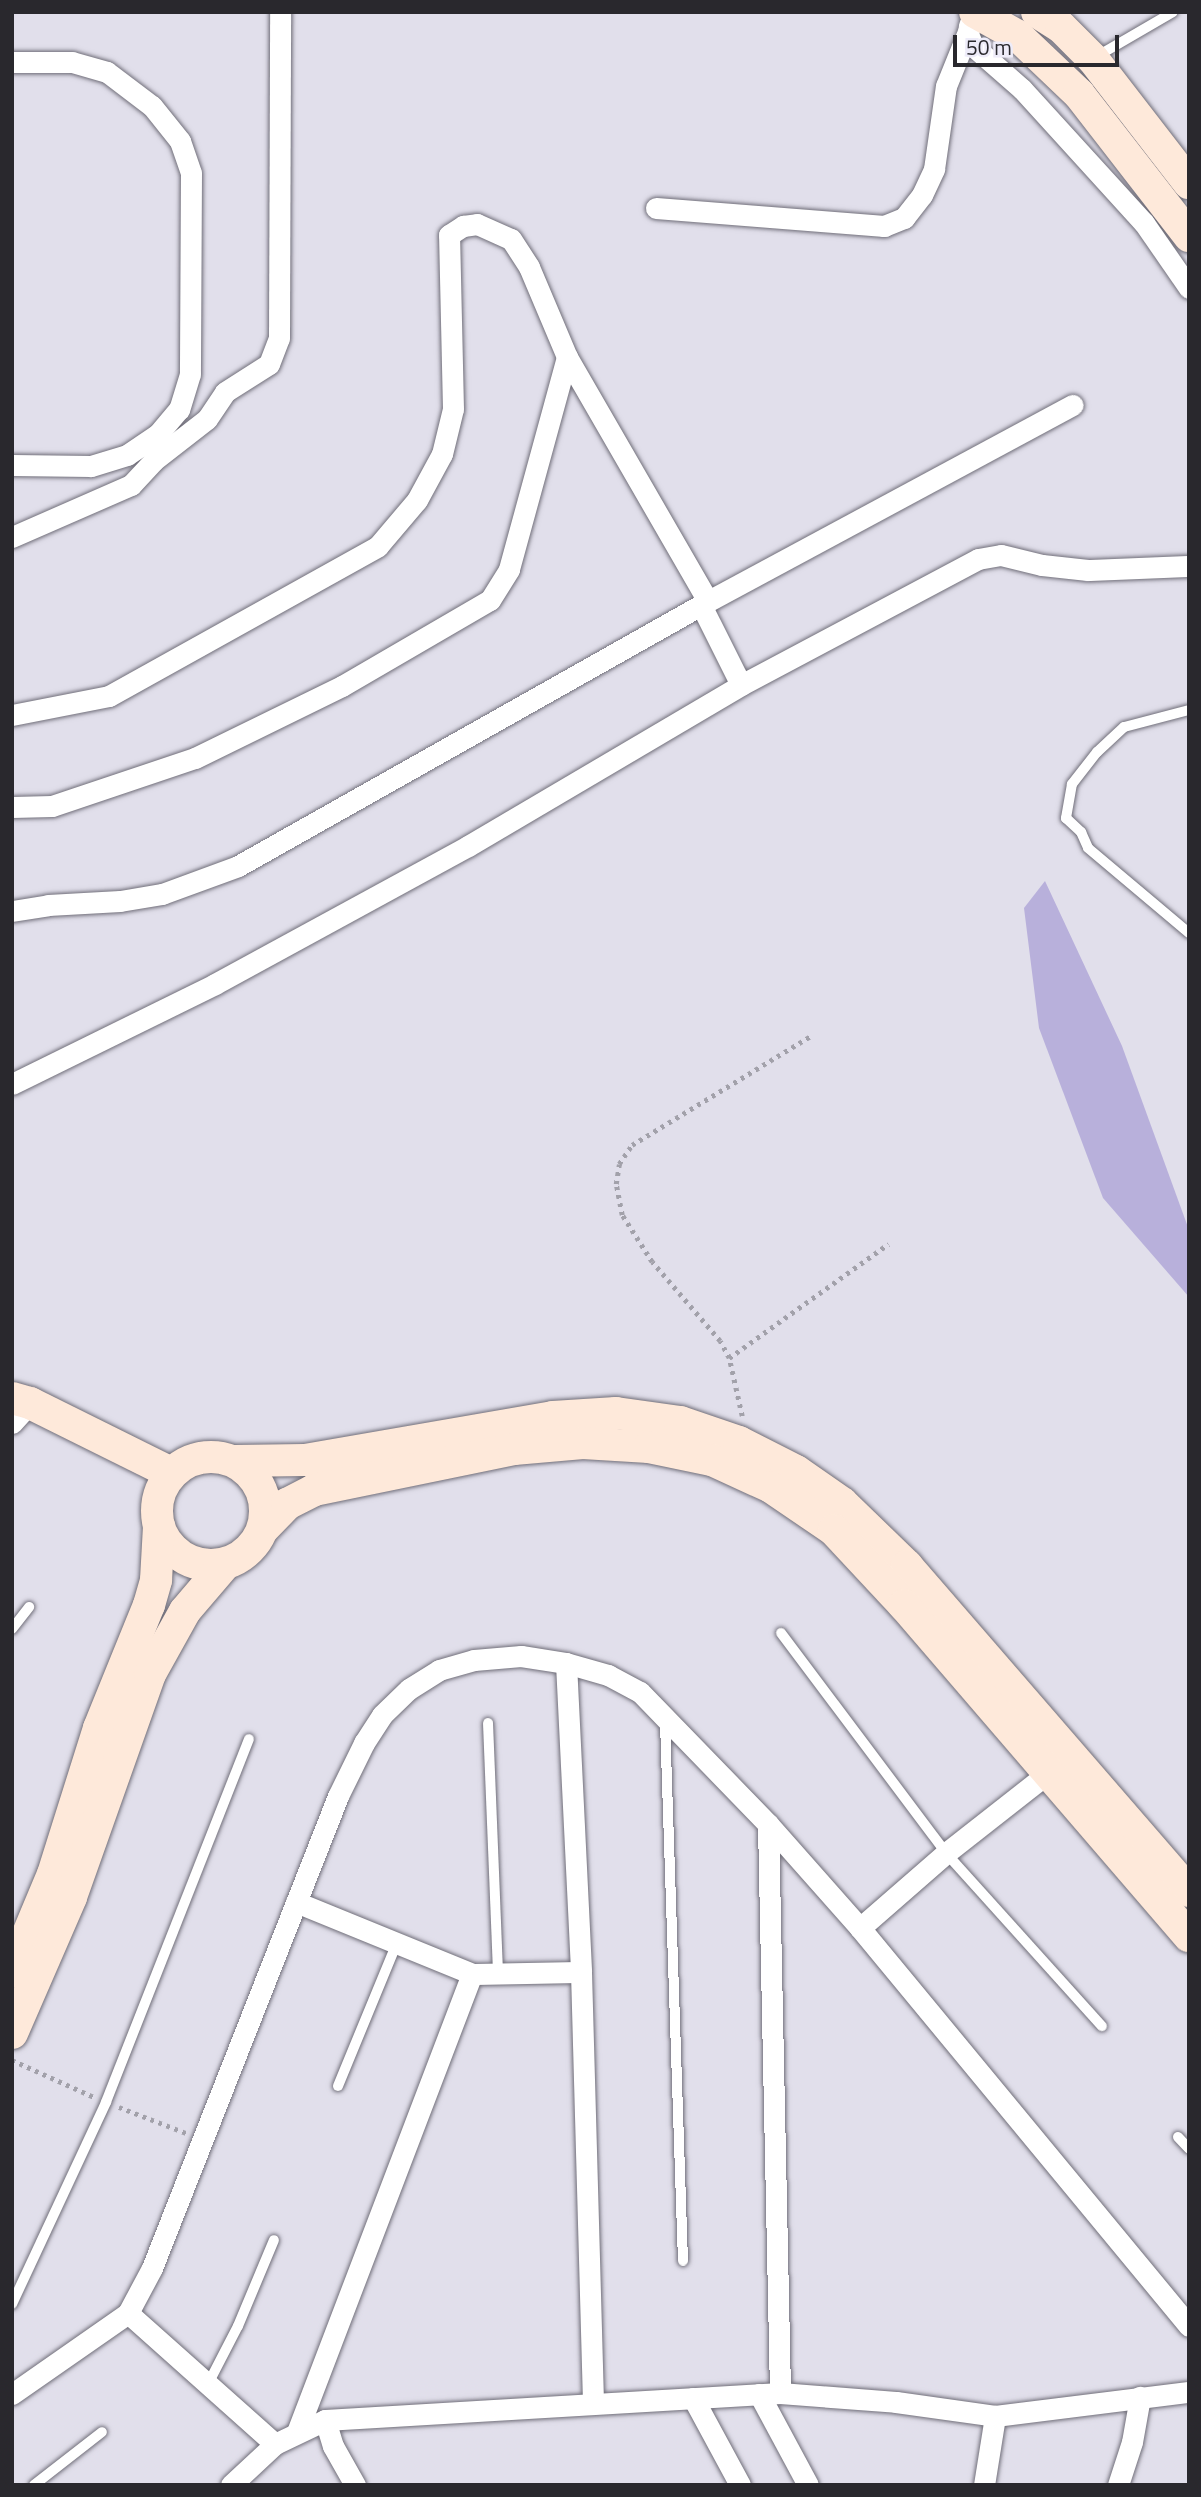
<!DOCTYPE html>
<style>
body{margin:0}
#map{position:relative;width:1201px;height:2497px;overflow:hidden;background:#e1dfeb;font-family:"Titillium Web",sans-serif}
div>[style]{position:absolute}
.green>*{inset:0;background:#b8b0db}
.path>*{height:4.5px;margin-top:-2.25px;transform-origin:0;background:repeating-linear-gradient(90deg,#a2a1aa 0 3.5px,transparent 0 8.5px)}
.roads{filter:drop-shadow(0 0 2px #706e79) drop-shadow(0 0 2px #706e79)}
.lane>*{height:10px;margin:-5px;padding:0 5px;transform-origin:5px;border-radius:5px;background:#fff}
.street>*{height:21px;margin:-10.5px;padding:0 10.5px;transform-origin:10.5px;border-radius:10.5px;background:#fff}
.secondary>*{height:32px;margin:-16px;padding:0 16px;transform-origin:16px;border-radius:16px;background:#fee9da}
.secondary>.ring{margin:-16px;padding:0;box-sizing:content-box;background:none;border:32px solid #fee9da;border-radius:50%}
span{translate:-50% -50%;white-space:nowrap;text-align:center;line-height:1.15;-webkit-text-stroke:5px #eeecf9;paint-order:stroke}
.frame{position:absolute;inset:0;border:14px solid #29282d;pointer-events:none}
.scale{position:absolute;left:953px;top:35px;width:166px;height:32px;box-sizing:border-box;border:4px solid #29282d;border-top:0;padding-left:9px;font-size:21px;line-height:24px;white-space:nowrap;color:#29282d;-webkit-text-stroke:5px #eeecf9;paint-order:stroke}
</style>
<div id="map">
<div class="green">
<i style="clip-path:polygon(1045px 881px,1122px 1046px,1189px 1230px,1189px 1297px,1103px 1198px,1039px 1028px,1024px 908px)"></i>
</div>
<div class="path">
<i style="left:729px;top:1358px;width:196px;rotate:-35.6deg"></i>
<i style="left:742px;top:1416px;width:59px;rotate:-102.6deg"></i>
<i style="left:729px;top:1358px;width:19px;rotate:-118deg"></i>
<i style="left:720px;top:1341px;width:104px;rotate:-130.7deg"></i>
<i style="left:652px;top:1262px;width:56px;rotate:-122.6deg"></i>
<i style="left:622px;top:1215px;width:32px;rotate:-101deg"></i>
<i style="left:616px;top:1184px;width:20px;rotate:-81deg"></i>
<i style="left:619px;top:1164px;width:23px;rotate:-56deg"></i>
<i style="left:632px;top:1145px;width:211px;rotate:-31.4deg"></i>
<i style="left:12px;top:2060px;width:90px;rotate:24.3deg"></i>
<i style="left:119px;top:2107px;width:72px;rotate:21.2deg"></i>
</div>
<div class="roads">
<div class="lane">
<i style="left:1094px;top:58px;width:91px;rotate:-30.2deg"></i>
<i style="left:1189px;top:710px;width:67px;rotate:165.3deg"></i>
<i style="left:1124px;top:727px;width:37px;rotate:137deg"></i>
<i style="left:1097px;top:752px;width:41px;rotate:128deg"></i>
<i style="left:1072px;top:784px;width:35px;rotate:100deg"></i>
<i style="left:1066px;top:818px;width:21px;rotate:43deg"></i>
<i style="left:1081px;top:832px;width:17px;rotate:66deg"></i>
<i style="left:1088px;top:848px;width:132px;rotate:40.1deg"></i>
<i style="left:12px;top:1629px;width:28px;rotate:-52deg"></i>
<i style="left:781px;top:1633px;width:275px;rotate:53.1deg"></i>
<i style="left:946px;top:1853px;width:233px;rotate:48deg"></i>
<i style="left:665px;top:1722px;width:539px;rotate:88.09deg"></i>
<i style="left:488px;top:1723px;width:250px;rotate:87.7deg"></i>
<i style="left:338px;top:2086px;width:155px;rotate:-67.6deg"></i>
<i style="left:1178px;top:2137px;width:16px;rotate:47deg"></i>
<i style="left:12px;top:2304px;width:223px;rotate:-65deg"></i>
<i style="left:106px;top:2102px;width:390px;rotate:-68.5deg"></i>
<i style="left:208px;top:2384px;width:65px;rotate:-62.7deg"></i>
<i style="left:238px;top:2326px;width:93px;rotate:-67.3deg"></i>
<i style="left:34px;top:2485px;width:86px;rotate:-37.9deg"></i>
</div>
<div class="street">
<i style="left:969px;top:25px;width:9px;rotate:96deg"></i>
<i style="left:968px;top:34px;width:13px;rotate:67deg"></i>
<i style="left:973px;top:46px;width:65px;rotate:41.3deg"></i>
<i style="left:1022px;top:89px;width:181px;rotate:47.7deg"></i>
<i style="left:1144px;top:223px;width:79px;rotate:55.3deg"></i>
<i style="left:12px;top:62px;width:60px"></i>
<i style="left:72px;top:62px;width:36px;rotate:16deg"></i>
<i style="left:107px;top:72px;width:56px;rotate:37.1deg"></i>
<i style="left:152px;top:106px;width:45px;rotate:51.3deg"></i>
<i style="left:180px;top:141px;width:34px;rotate:71deg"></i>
<i style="left:191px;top:173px;width:201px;rotate:90.3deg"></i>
<i style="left:190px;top:374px;width:37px;rotate:107deg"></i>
<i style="left:179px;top:409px;width:33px;rotate:130deg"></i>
<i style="left:158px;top:434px;width:37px;rotate:146deg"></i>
<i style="left:127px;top:455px;width:38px;rotate:163deg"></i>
<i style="left:91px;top:466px;width:79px;rotate:-179.3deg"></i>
<i style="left:656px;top:208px;width:229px;rotate:4.5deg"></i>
<i style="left:884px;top:226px;width:22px;rotate:-22deg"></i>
<i style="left:904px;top:218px;width:29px;rotate:-52deg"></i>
<i style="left:922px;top:195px;width:29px;rotate:-65deg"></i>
<i style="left:934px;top:169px;width:84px;rotate:-81.8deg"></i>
<i style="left:946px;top:86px;width:61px;rotate:-68deg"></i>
<i style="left:12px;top:537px;width:130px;rotate:-23.6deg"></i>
<i style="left:131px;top:485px;width:33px;rotate:-47deg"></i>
<i style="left:153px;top:461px;width:68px;rotate:-37.9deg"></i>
<i style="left:207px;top:419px;width:32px;rotate:-56deg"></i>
<i style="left:225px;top:392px;width:52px;rotate:-32.5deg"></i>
<i style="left:269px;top:364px;width:28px;rotate:-69deg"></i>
<i style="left:279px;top:338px;width:326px;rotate:-89.8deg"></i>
<i style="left:701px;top:605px;width:89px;rotate:63.4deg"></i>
<i style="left:12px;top:715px;width:99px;rotate:-11.1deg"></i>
<i style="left:109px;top:696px;width:308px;rotate:-29.1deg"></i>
<i style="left:378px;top:546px;width:60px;rotate:-49.7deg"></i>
<i style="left:417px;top:500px;width:52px;rotate:-61.5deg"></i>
<i style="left:442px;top:454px;width:46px;rotate:-76.3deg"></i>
<i style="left:453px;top:409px;width:174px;rotate:-91.3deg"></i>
<i style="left:449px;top:235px;width:17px;rotate:-33deg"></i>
<i style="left:463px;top:226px;width:14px;rotate:-8deg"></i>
<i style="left:477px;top:224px;width:37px;rotate:24deg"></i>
<i style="left:511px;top:239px;width:33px;rotate:57deg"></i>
<i style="left:529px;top:267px;width:98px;rotate:67.1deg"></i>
<i style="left:567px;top:357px;width:282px;rotate:60deg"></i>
<i style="left:12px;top:807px;width:40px;rotate:-1.4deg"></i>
<i style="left:52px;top:806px;width:151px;rotate:-18.6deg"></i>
<i style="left:195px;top:758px;width:164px;rotate:-26.1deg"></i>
<i style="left:342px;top:686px;width:171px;rotate:-30.2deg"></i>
<i style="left:490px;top:600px;width:36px;rotate:-58deg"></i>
<i style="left:509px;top:569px;width:220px;rotate:-74.7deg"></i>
<i style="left:12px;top:911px;width:36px;rotate:-9deg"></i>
<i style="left:48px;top:905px;width:72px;rotate:-3.2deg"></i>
<i style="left:120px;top:901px;width:43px;rotate:-9.5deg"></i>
<i style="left:162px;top:894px;width:81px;rotate:-20.2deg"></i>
<i style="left:238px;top:866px;width:531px;rotate:-29.41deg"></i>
<i style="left:701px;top:605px;width:422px;rotate:-28.3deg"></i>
<i style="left:12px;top:1084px;width:226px;rotate:-26.2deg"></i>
<i style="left:215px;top:984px;width:288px;rotate:-28.6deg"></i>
<i style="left:468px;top:846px;width:317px;rotate:-30.5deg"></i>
<i style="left:741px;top:685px;width:268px;rotate:-28deg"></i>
<i style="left:978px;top:559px;width:23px;rotate:-10deg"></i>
<i style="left:1001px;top:555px;width:42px;rotate:13.7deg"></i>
<i style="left:1042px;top:565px;width:46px;rotate:6.2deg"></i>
<i style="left:1088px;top:570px;width:101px;rotate:-2.3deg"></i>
<i style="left:12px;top:1423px;width:27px;rotate:-48deg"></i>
<i style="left:566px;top:1663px;width:309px;rotate:87.2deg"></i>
<i style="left:581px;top:1972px;width:431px;rotate:88.4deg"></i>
<i style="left:768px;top:1824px;width:569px;rotate:88.79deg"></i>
<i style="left:296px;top:1902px;width:190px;rotate:22.2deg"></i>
<i style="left:472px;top:1974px;width:109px;rotate:-1.1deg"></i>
<i style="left:860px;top:1928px;width:516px;rotate:50.42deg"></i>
<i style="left:128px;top:2313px;width:197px;rotate:41.7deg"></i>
<i style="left:12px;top:2394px;width:141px;rotate:-34.9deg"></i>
<i style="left:128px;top:2313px;width:51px;rotate:-61.9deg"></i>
<i style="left:152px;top:2268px;width:507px;rotate:-68.49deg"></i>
<i style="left:338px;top:1796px;width:59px;rotate:-63.9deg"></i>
<i style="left:364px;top:1743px;width:33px;rotate:-57deg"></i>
<i style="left:382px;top:1715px;width:37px;rotate:-44deg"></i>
<i style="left:409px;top:1689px;width:36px;rotate:-32deg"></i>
<i style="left:439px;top:1670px;width:36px;rotate:-16deg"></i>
<i style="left:474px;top:1660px;width:47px;rotate:-4.9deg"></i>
<i style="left:521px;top:1656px;width:46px;rotate:8.8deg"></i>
<i style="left:566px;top:1663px;width:44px;rotate:15.9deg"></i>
<i style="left:608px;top:1675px;width:36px;rotate:28deg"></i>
<i style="left:640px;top:1692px;width:184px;rotate:45.9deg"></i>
<i style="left:768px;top:1824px;width:139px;rotate:48.5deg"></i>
<i style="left:860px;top:1928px;width:114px;rotate:-41.1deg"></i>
<i style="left:946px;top:1853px;width:130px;rotate:-38.1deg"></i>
<i style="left:759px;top:2394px;width:103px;rotate:61.7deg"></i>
<i style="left:693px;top:2398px;width:99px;rotate:61.6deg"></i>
<i style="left:325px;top:2420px;width:27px;rotate:73deg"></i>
<i style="left:333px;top:2446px;width:45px;rotate:60.6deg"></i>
<i style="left:297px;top:2432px;width:490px;rotate:-69.1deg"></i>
<i style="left:231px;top:2485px;width:60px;rotate:-43deg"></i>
<i style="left:275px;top:2444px;width:55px;rotate:-25.6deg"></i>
<i style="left:325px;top:2420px;width:456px;rotate:-3.4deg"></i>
<i style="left:780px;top:2393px;width:116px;rotate:4.4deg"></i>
<i style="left:896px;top:2402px;width:100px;rotate:8deg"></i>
<i style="left:995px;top:2416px;width:195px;rotate:-7.1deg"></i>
<i style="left:984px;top:2485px;width:70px;rotate:-80.9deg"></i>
<i style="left:1118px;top:2485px;width:45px;rotate:-72deg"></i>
<i style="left:1132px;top:2442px;width:46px;rotate:-79.9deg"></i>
</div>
<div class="secondary">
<i style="left:975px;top:12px;width:49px;rotate:29.2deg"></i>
<i style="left:1018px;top:36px;width:84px;rotate:43.6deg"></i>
<i style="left:1079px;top:94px;width:180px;rotate:52.2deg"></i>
<i style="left:1037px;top:12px;width:28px;rotate:32deg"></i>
<i style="left:1061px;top:27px;width:45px;rotate:45deg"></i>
<i style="left:1093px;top:59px;width:157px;rotate:52.3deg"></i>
<i style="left:12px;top:1398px;width:19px;rotate:16deg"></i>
<i style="left:30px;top:1403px;width:157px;rotate:26.4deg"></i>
<i class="ring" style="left:157px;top:1457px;width:76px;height:76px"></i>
<i style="left:235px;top:1461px;width:70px;rotate:-0.8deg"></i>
<i style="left:305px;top:1460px;width:252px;rotate:-9.8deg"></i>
<i style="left:553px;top:1417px;width:63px;rotate:-3.6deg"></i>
<i style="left:616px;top:1413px;width:65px;rotate:8deg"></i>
<i style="left:680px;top:1422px;width:62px;rotate:18.7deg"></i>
<i style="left:739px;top:1442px;width:64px;rotate:27deg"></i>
<i style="left:796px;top:1471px;width:56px;rotate:34.8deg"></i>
<i style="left:842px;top:1503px;width:91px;rotate:44.1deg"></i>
<i style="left:907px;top:1566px;width:430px;rotate:49.1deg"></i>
<i style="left:263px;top:1529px;width:35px;rotate:-46deg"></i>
<i style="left:287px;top:1504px;width:30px;rotate:-27deg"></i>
<i style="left:314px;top:1490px;width:204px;rotate:-11.6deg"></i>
<i style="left:514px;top:1449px;width:69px;rotate:-5deg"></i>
<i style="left:583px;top:1443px;width:66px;rotate:3.5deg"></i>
<i style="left:649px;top:1447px;width:64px;rotate:11.7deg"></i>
<i style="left:712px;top:1460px;width:65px;rotate:24.6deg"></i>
<i style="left:771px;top:1487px;width:76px;rotate:34.3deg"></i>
<i style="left:834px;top:1530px;width:103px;rotate:47deg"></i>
<i style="left:904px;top:1605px;width:437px;rotate:49.3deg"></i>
<i style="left:12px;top:1972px;width:106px;rotate:-67.3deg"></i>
<i style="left:53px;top:1874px;width:153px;rotate:-72.5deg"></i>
<i style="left:99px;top:1728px;width:133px;rotate:-67.9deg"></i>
<i style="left:149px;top:1605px;width:26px;rotate:-74deg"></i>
<i style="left:156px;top:1580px;width:54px;rotate:-86.8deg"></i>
<i style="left:12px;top:2033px;width:148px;rotate:-66.5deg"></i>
<i style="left:71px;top:1897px;width:237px;rotate:-70.5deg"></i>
<i style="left:150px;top:1674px;width:72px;rotate:-60.9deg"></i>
<i style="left:185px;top:1611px;width:62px;rotate:-49.6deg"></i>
</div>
</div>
<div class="frame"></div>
<div class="scale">50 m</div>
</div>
